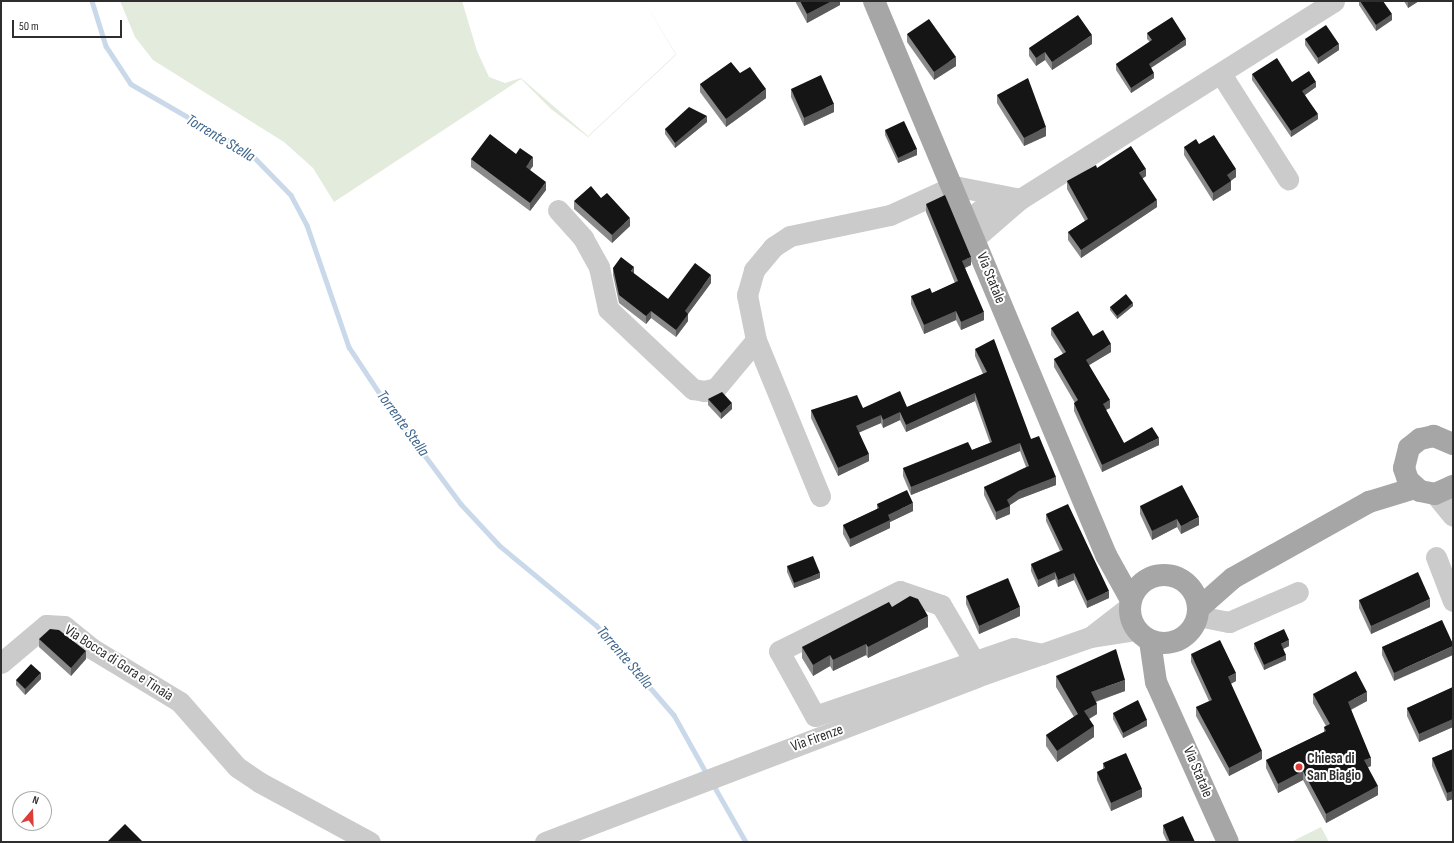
<!DOCTYPE html>
<style>
body{margin:0}
#map{position:relative;width:1454px;height:843px;overflow:hidden;background:#fff;font-family:"Sofia Sans Condensed",sans-serif}
div>[style]{position:absolute}
.green>*{inset:0;background:#e2ebdc}
.stream>*{height:4.5px;margin:-2.25px;padding:0 2.25px;transform-origin:2.25px;border-radius:2.25px;background:#c9d9ea}
.minor>*{height:21px;margin:-10.5px;padding:0 10.5px;transform-origin:10.5px;border-radius:10.5px;background:#cbcbcb}
.major>*{height:22px;margin:-11px;padding:0 11px;transform-origin:11px;border-radius:11px;background:#a6a6a6}
.major>.ring{margin:-11px;padding:0;box-sizing:content-box;background:none;border:22px solid #a6a6a6;border-radius:50%}
.wall>*{inset:0;background:#8a8a8a}
.shaded-wall>*{inset:0;background:#5b5b5b}
.building>*{inset:0;background:#151515}
.dots>*{width:11px;height:11px;translate:-50% -50%;box-sizing:border-box;border:2px solid #fff;border-radius:50%}
span{translate:-50% -50%;white-space:nowrap;text-align:center;line-height:1.15;-webkit-text-stroke:4px #fff;paint-order:stroke}
.street-label{font-size:15px;color:#2e2e2e}
.poi-label{font-size:15px;color:#2e2e2e;font-weight:700}
.left{translate:0 -50%;text-align:left}
.water-label{font-size:16px;color:#3f668d;font-style:italic}
.frame{position:absolute;inset:0;border:2px solid #2e2e2e;pointer-events:none}
.north{position:absolute;left:12px;top:791px;width:40px;height:40px;box-sizing:border-box;background:#fff;border:1px solid #ababab;border-radius:50%;rotate:19deg;font-size:11px;font-weight:700;line-height:16px;text-align:center;color:#2e2e2e}
.north::after{content:'';display:block;margin:auto;width:14px;height:18px;background:#de3d37;clip-path:polygon(50% 0,100% 100%,50% 72%,0 100%)}
.scale{position:absolute;left:12px;top:20px;width:110px;height:18px;box-sizing:border-box;border:2px solid #2e2e2e;border-top:0;padding-left:5px;font-size:12px;line-height:14px;white-space:nowrap;color:#2e2e2e;-webkit-text-stroke:3px #fff;paint-order:stroke}
</style>
<div id="map">
<div class="green">
<i style="clip-path:polygon(120px 1px,462px 1px,477px 51px,489px 77px,505px 83px,521px 78px,588px 136px,676px 54px,644px 1px,676px 55px,588px 137px,551px 109px,521px 79px,334px 202px,313px 168px,284px 142px,153px 60px,135px 37px)"></i>
<i style="clip-path:polygon(1321px 827px,1329px 842px,1291px 842px)"></i>
</div>
<div class="stream">
<i style="left:92px;top:1px;width:47px;rotate:72.7deg"></i>
<i style="left:106px;top:46px;width:45px;rotate:56.7deg"></i>
<i style="left:131px;top:84px;width:138px;rotate:30.1deg"></i>
<i style="left:250px;top:153px;width:59px;rotate:45.7deg"></i>
<i style="left:291px;top:195px;width:34px;rotate:62deg"></i>
<i style="left:307px;top:225px;width:129px;rotate:71deg"></i>
<i style="left:349px;top:347px;width:67px;rotate:56.5deg"></i>
<i style="left:386px;top:403px;width:126px;rotate:53.4deg"></i>
<i style="left:461px;top:504px;width:57px;rotate:47.1deg"></i>
<i style="left:500px;top:546px;width:124px;rotate:39.5deg"></i>
<i style="left:596px;top:625px;width:119px;rotate:49.1deg"></i>
<i style="left:674px;top:715px;width:68px;rotate:60.8deg"></i>
<i style="left:713px;top:784px;width:67px;rotate:60.4deg"></i>
</div>
<div class="minor">
<i style="left:1221px;top:74px;width:125px;rotate:57.5deg"></i>
<i style="left:558px;top:210px;width:38px;rotate:48deg"></i>
<i style="left:583px;top:238px;width:33px;rotate:61deg"></i>
<i style="left:599px;top:267px;width:43px;rotate:77.9deg"></i>
<i style="left:608px;top:309px;width:117px;rotate:43.3deg"></i>
<i style="left:693px;top:389px;width:11px;rotate:10deg"></i>
<i style="left:704px;top:391px;width:12px;rotate:-14deg"></i>
<i style="left:716px;top:388px;width:62px;rotate:-50.2deg"></i>
<i style="left:968px;top:220px;width:40px;rotate:-39deg"></i>
<i style="left:975px;top:238px;width:60px;rotate:-40.9deg"></i>
<i style="left:1020px;top:199px;width:371px;rotate:-32.2deg"></i>
<i style="left:1435px;top:494px;width:28px;rotate:51deg"></i>
<i style="left:820px;top:496px;width:169px;rotate:-112.3deg"></i>
<i style="left:756px;top:340px;width:46px;rotate:-101.3deg"></i>
<i style="left:747px;top:295px;width:26px;rotate:-74deg"></i>
<i style="left:754px;top:270px;width:30px;rotate:-50deg"></i>
<i style="left:773px;top:247px;width:20px;rotate:-33deg"></i>
<i style="left:790px;top:236px;width:102px;rotate:-11.9deg"></i>
<i style="left:890px;top:215px;width:70px;rotate:-24.4deg"></i>
<i style="left:954px;top:186px;width:67px;rotate:11.1deg"></i>
<i style="left:1436px;top:557px;width:47px;rotate:68.9deg"></i>
<i style="left:1198px;top:616px;width:32px;rotate:11deg"></i>
<i style="left:1229px;top:622px;width:75px;rotate:-23.5deg"></i>
<i style="left:1094px;top:634px;width:44px;rotate:-37.6deg"></i>
<i style="left:974px;top:661px;width:65px;rotate:-120.5deg"></i>
<i style="left:941px;top:605px;width:43px;rotate:-161.1deg"></i>
<i style="left:900px;top:591px;width:135px;rotate:153.6deg"></i>
<i style="left:779px;top:651px;width:74px;rotate:61deg"></i>
<i style="left:815px;top:716px;width:210px;rotate:-18.9deg"></i>
<i style="left:1014px;top:648px;width:29px;rotate:12deg"></i>
<i style="left:1px;top:663px;width:59px;rotate:-40.2deg"></i>
<i style="left:46px;top:625px;width:18px;rotate:3deg"></i>
<i style="left:64px;top:626px;width:35px;rotate:39deg"></i>
<i style="left:91px;top:648px;width:104px;rotate:31.2deg"></i>
<i style="left:180px;top:702px;width:86px;rotate:48.8deg"></i>
<i style="left:237px;top:767px;width:27px;rotate:34deg"></i>
<i style="left:259px;top:782px;width:126px;rotate:28.4deg"></i>
<i style="left:545px;top:842px;width:462px;rotate:-20.9deg"></i>
<i style="left:976px;top:677px;width:121px;rotate:-19.3deg"></i>
<i style="left:1090px;top:637px;width:47px;rotate:-8.7deg"></i>
</div>
<div class="major">
<i style="left:874px;top:1px;width:601px;rotate:67.28deg"></i>
<i style="left:1106px;top:555px;width:51px;rotate:60.9deg"></i>
<i style="left:1453px;top:444px;width:21px;rotate:-157deg"></i>
<i style="left:1434px;top:436px;width:14px;rotate:168deg"></i>
<i style="left:1420px;top:439px;width:14px;rotate:141deg"></i>
<i style="left:1409px;top:448px;width:21px;rotate:104deg"></i>
<i style="left:1404px;top:468px;width:13px;rotate:72deg"></i>
<i style="left:1408px;top:480px;width:16px;rotate:43deg"></i>
<i style="left:1420px;top:491px;width:15px;rotate:11deg"></i>
<i style="left:1435px;top:494px;width:20px;rotate:-24deg"></i>
<i class="ring" style="left:1130px;top:575px;width:46px;height:46px"></i>
<i style="left:1199px;top:608px;width:45px;rotate:-41.4deg"></i>
<i style="left:1233px;top:578px;width:156px;rotate:-29.2deg"></i>
<i style="left:1369px;top:502px;width:48px;rotate:-16.9deg"></i>
<i style="left:1150px;top:641px;width:41px;rotate:81.7deg"></i>
<i style="left:1156px;top:682px;width:175px;rotate:65.8deg"></i>
</div>
<div class="wall">
<i style="clip-path:polygon(795px 1px,840px 1px,840px 5px,807px 23px)"></i>
<i style="clip-path:polygon(1359px 1px,1383px 1px,1392px 20px,1376px 31px,1359px 5px)"></i>
<i style="clip-path:polygon(1404px 1px,1419px 1px,1408px 8px)"></i>
<i style="clip-path:polygon(1147px 33px,1186px 45px,1151px 68px,1154px 78px,1131px 93px,1116px 70px,1116px 64px,1150px 42px,1147px 39px)"></i>
<i style="clip-path:polygon(907px 34px,956px 66px,934px 80px,907px 42px)"></i>
<i style="clip-path:polygon(1305px 39px,1339px 50px,1318px 64px,1305px 45px)"></i>
<i style="clip-path:polygon(1092px 44px,1052px 70px,1045px 60px,1036px 66px,1029px 56px,1029px 48px)"></i>
<i style="clip-path:polygon(740px 73px,766px 98px,726px 127px,700px 92px,700px 84px)"></i>
<i style="clip-path:polygon(1252px 74px,1316px 87px,1305px 95px,1318px 119px,1291px 137px,1252px 80px)"></i>
<i style="clip-path:polygon(791px 89px,834px 112px,804px 126px,791px 97px)"></i>
<i style="clip-path:polygon(997px 95px,1046px 136px,1024px 146px,997px 103px)"></i>
<i style="clip-path:polygon(707px 122px,675px 148px,665px 134px,665px 129px)"></i>
<i style="clip-path:polygon(885px 130px,917px 155px,898px 163px,885px 135px)"></i>
<i style="clip-path:polygon(1199px 144px,1236px 177px,1231px 181px,1231px 190px,1213px 201px,1184px 155px,1184px 147px)"></i>
<i style="clip-path:polygon(516px 154px,533px 166px,530px 170px,546px 190px,530px 211px,471px 167px,471px 159px)"></i>
<i style="clip-path:polygon(1097px 168px,1146px 176px,1142px 179px,1157px 207px,1081px 258px,1068px 240px,1068px 232px,1085px 221px,1067px 189px,1067px 181px)"></i>
<i style="clip-path:polygon(574px 201px,630px 226px,612px 243px,574px 209px)"></i>
<i style="clip-path:polygon(926px 204px,971px 265px,965px 268px,984px 320px,961px 330px,956px 320px,924px 334px,911px 304px,911px 296px,932px 293px,955px 283px,926px 212px)"></i>
<i style="clip-path:polygon(613px 268px,634px 274px,668px 299px,711px 283px,688px 314px,688px 321px,676px 337px,651px 318px,646px 324px,619px 303px,613px 275px)"></i>
<i style="clip-path:polygon(1133px 306px,1117px 319px,1110px 310px,1110px 307px)"></i>
<i style="clip-path:polygon(1051px 328px,1093px 336px,1111px 352px,1089px 365px,1110px 408px,1106px 410px,1124px 443px,1159px 445px,1102px 472px,1074px 411px,1074px 403px,1075px 403px,1054px 367px,1054px 359px,1063px 354px,1051px 335px)"></i>
<i style="clip-path:polygon(975px 349px,1031px 439px,1056px 485px,1019px 499px,1010px 505px,1010px 514px,996px 520px,984px 495px,984px 487px,1026px 467px,1020px 451px,911px 495px,903px 476px,903px 468px,972px 450px,990px 443px,975px 401px,906px 432px,900px 420px,883px 428px,881px 423px,859px 432px,869px 461px,838px 476px,811px 418px,811px 410px,863px 408px,907px 407px,983px 374px,975px 356px)"></i>
<i style="clip-path:polygon(708px 399px,732px 409px,721px 419px,708px 405px)"></i>
<i style="clip-path:polygon(877px 504px,913px 511px,890px 522px,890px 528px,850px 547px,843px 534px,843px 525px,877px 509px)"></i>
<i style="clip-path:polygon(1140px 506px,1199px 525px,1181px 534px,1177px 527px,1152px 540px,1140px 514px)"></i>
<i style="clip-path:polygon(1046px 514px,1109px 598px,1087px 608px,1074px 580px,1058px 587px,1055px 579px,1038px 587px,1031px 571px,1031px 564px,1060px 551px,1046px 521px)"></i>
<i style="clip-path:polygon(787px 566px,820px 578px,794px 588px,787px 572px)"></i>
<i style="clip-path:polygon(966px 596px,1020px 616px,979px 634px,966px 604px)"></i>
<i style="clip-path:polygon(1359px 600px,1430px 607px,1371px 634px,1359px 608px)"></i>
<i style="clip-path:polygon(892px 607px,928px 627px,868px 658px,866px 655px,833px 671px,830px 666px,813px 676px,802px 658px,802px 647px)"></i>
<i style="clip-path:polygon(1442px 620px,1394px 681px,1382px 655px,1382px 647px)"></i>
<i style="clip-path:polygon(39px 639px,86px 659px,71px 676px,39px 647px)"></i>
<i style="clip-path:polygon(1254px 643px,1289px 646px,1283px 649px,1286px 660px,1264px 670px,1254px 649px)"></i>
<i style="clip-path:polygon(1191px 654px,1236px 681px,1231px 684px,1262px 759px,1229px 776px,1196px 716px,1196px 707px,1209px 701px,1191px 662px)"></i>
<i style="clip-path:polygon(1056px 676px,1125px 691px,1096px 702px,1097px 714px,1089px 719px,1094px 737px,1057px 762px,1046px 746px,1046px 735px,1074px 717px,1056px 687px)"></i>
<i style="clip-path:polygon(41px 679px,25px 695px,16px 685px,16px 680px)"></i>
<i style="clip-path:polygon(1453px 687px,1453px 727px,1419px 742px,1407px 716px,1407px 708px)"></i>
<i style="clip-path:polygon(1313px 694px,1367px 701px,1351px 710px,1371px 766px,1368px 767px,1378px 795px,1326px 823px,1303px 780px,1278px 793px,1266px 768px,1266px 760px,1324px 732px,1324px 727px,1326px 726px,1313px 703px)"></i>
<i style="clip-path:polygon(1113px 713px,1147px 726px,1123px 738px,1113px 719px)"></i>
<i style="clip-path:polygon(1453px 749px,1453px 799px,1447px 801px,1432px 766px,1432px 758px)"></i>
<i style="clip-path:polygon(1103px 763px,1142px 797px,1111px 811px,1097px 780px,1097px 772px,1103px 769px)"></i>
<i style="clip-path:polygon(1163px 825px,1195px 842px,1167px 842px,1163px 833px)"></i>
</div>
<div class="shaded-wall">
<i style="clip-path:polygon(832px 1px,840px 1px,840px 5px,807px 23px,807px 14px)"></i>
<i style="clip-path:polygon(1408px 1px,1419px 1px,1408px 8px)"></i>
<i style="clip-path:polygon(1392px 14px,1392px 20px,1376px 31px,1376px 25px)"></i>
<i style="clip-path:polygon(1092px 35px,1092px 44px,1052px 70px,1052px 62px)"></i>
<i style="clip-path:polygon(1186px 39px,1186px 45px,1149px 69px,1149px 64px)"></i>
<i style="clip-path:polygon(1339px 44px,1339px 50px,1318px 64px,1318px 58px)"></i>
<i style="clip-path:polygon(1045px 52px,1045px 60px,1036px 66px,1036px 58px)"></i>
<i style="clip-path:polygon(956px 57px,956px 66px,934px 80px,934px 72px)"></i>
<i style="clip-path:polygon(1154px 73px,1154px 78px,1131px 93px,1131px 88px)"></i>
<i style="clip-path:polygon(1316px 82px,1316px 87px,1302px 97px,1302px 91px)"></i>
<i style="clip-path:polygon(766px 89px,766px 98px,726px 127px,726px 119px)"></i>
<i style="clip-path:polygon(834px 104px,834px 112px,804px 126px,804px 118px)"></i>
<i style="clip-path:polygon(1318px 114px,1318px 119px,1291px 137px,1291px 131px)"></i>
<i style="clip-path:polygon(707px 116px,707px 122px,675px 148px,675px 143px)"></i>
<i style="clip-path:polygon(1046px 127px,1046px 136px,1024px 146px,1024px 138px)"></i>
<i style="clip-path:polygon(917px 149px,917px 155px,898px 163px,898px 158px)"></i>
<i style="clip-path:polygon(533px 157px,533px 166px,526px 175px,526px 167px)"></i>
<i style="clip-path:polygon(1146px 169px,1146px 176px,1139px 181px,1139px 173px)"></i>
<i style="clip-path:polygon(1236px 169px,1236px 177px,1227px 183px,1227px 175px)"></i>
<i style="clip-path:polygon(1231px 181px,1231px 190px,1213px 201px,1213px 193px)"></i>
<i style="clip-path:polygon(546px 182px,546px 190px,530px 211px,530px 203px)"></i>
<i style="clip-path:polygon(1157px 200px,1157px 207px,1081px 258px,1081px 250px)"></i>
<i style="clip-path:polygon(630px 218px,630px 226px,612px 243px,612px 235px)"></i>
<i style="clip-path:polygon(971px 257px,971px 265px,962px 269px,962px 261px)"></i>
<i style="clip-path:polygon(634px 267px,634px 275px,631px 271px)"></i>
<i style="clip-path:polygon(711px 275px,711px 283px,688px 314px,688px 321px,676px 337px,676px 330px,685px 311px)"></i>
<i style="clip-path:polygon(1133px 303px,1133px 306px,1117px 319px,1117px 316px)"></i>
<i style="clip-path:polygon(651px 311px,651px 318px,646px 324px,646px 316px)"></i>
<i style="clip-path:polygon(956px 311px,956px 320px,924px 334px,924px 325px)"></i>
<i style="clip-path:polygon(984px 312px,984px 320px,961px 330px,961px 322px)"></i>
<i style="clip-path:polygon(1111px 344px,1111px 352px,1086px 367px,1086px 360px)"></i>
<i style="clip-path:polygon(975px 393px,975px 401px,906px 432px,906px 425px)"></i>
<i style="clip-path:polygon(1110px 400px,1110px 408px,1103px 411px,1103px 404px)"></i>
<i style="clip-path:polygon(732px 403px,732px 409px,721px 419px,721px 413px)"></i>
<i style="clip-path:polygon(900px 412px,900px 420px,883px 428px,883px 420px)"></i>
<i style="clip-path:polygon(881px 415px,881px 423px,856px 434px,856px 426px)"></i>
<i style="clip-path:polygon(1159px 438px,1159px 445px,1102px 472px,1102px 465px)"></i>
<i style="clip-path:polygon(1020px 443px,1020px 451px,911px 495px,911px 487px)"></i>
<i style="clip-path:polygon(869px 454px,869px 461px,838px 476px,838px 468px)"></i>
<i style="clip-path:polygon(1056px 477px,1056px 485px,1019px 499px,1007px 507px,1007px 500px,1019px 491px)"></i>
<i style="clip-path:polygon(913px 503px,913px 511px,890px 522px,890px 528px,850px 547px,850px 539px,888px 515px)"></i>
<i style="clip-path:polygon(1010px 506px,1010px 514px,996px 520px,996px 512px)"></i>
<i style="clip-path:polygon(1199px 517px,1199px 525px,1181px 534px,1181px 526px)"></i>
<i style="clip-path:polygon(1177px 519px,1177px 527px,1152px 540px,1152px 531px)"></i>
<i style="clip-path:polygon(1055px 572px,1055px 579px,1038px 587px,1038px 580px)"></i>
<i style="clip-path:polygon(820px 573px,820px 578px,794px 588px,794px 583px)"></i>
<i style="clip-path:polygon(1074px 573px,1074px 580px,1058px 587px,1058px 580px)"></i>
<i style="clip-path:polygon(1109px 591px,1109px 598px,1087px 608px,1087px 601px)"></i>
<i style="clip-path:polygon(1430px 599px,1430px 607px,1371px 634px,1371px 626px)"></i>
<i style="clip-path:polygon(1020px 607px,1020px 616px,979px 634px,979px 626px)"></i>
<i style="clip-path:polygon(928px 616px,928px 627px,868px 658px,868px 647px)"></i>
<i style="clip-path:polygon(1289px 640px,1289px 646px,1281px 650px,1281px 644px)"></i>
<i style="clip-path:polygon(866px 644px,866px 655px,833px 671px,833px 660px)"></i>
<i style="clip-path:polygon(1453px 646px,1453px 655px,1394px 681px,1394px 673px)"></i>
<i style="clip-path:polygon(86px 651px,86px 659px,71px 676px,71px 668px)"></i>
<i style="clip-path:polygon(830px 655px,830px 666px,813px 676px,813px 665px)"></i>
<i style="clip-path:polygon(1286px 655px,1286px 660px,1264px 670px,1264px 665px)"></i>
<i style="clip-path:polygon(41px 673px,41px 679px,25px 695px,25px 689px)"></i>
<i style="clip-path:polygon(1236px 673px,1236px 681px,1228px 685px,1228px 677px)"></i>
<i style="clip-path:polygon(1125px 680px,1125px 691px,1091px 703px,1091px 692px)"></i>
<i style="clip-path:polygon(1367px 692px,1367px 701px,1348px 711px,1348px 702px)"></i>
<i style="clip-path:polygon(1097px 704px,1097px 714px,1084px 722px,1084px 711px)"></i>
<i style="clip-path:polygon(1453px 719px,1453px 727px,1419px 742px,1419px 734px)"></i>
<i style="clip-path:polygon(1147px 720px,1147px 726px,1123px 738px,1123px 733px)"></i>
<i style="clip-path:polygon(1094px 726px,1094px 737px,1057px 762px,1057px 751px)"></i>
<i style="clip-path:polygon(1262px 751px,1262px 759px,1229px 776px,1229px 768px)"></i>
<i style="clip-path:polygon(1371px 758px,1371px 766px,1364px 769px,1364px 760px)"></i>
<i style="clip-path:polygon(1303px 771px,1303px 780px,1278px 793px,1278px 784px)"></i>
<i style="clip-path:polygon(1378px 786px,1378px 795px,1326px 823px,1326px 814px)"></i>
<i style="clip-path:polygon(1142px 789px,1142px 797px,1111px 811px,1111px 803px)"></i>
<i style="clip-path:polygon(1453px 791px,1453px 799px,1447px 801px,1447px 793px)"></i>
</div>
<div class="building">
<i style="clip-path:polygon(800px 1px,832px 1px,807px 14px)"></i>
<i style="clip-path:polygon(1360px 1px,1383px 1px,1392px 14px,1376px 25px)"></i>
<i style="clip-path:polygon(1078px 15px,1092px 35px,1052px 62px,1045px 52px,1036px 58px,1029px 48px)"></i>
<i style="clip-path:polygon(1172px 17px,1186px 39px,1149px 64px,1154px 73px,1131px 88px,1116px 64px,1152px 40px,1147px 33px)"></i>
<i style="clip-path:polygon(929px 19px,956px 57px,934px 72px,907px 34px)"></i>
<i style="clip-path:polygon(1326px 25px,1339px 44px,1318px 58px,1305px 39px)"></i>
<i style="clip-path:polygon(1277px 58px,1292px 82px,1309px 71px,1316px 82px,1302px 91px,1318px 114px,1291px 131px,1252px 74px)"></i>
<i style="clip-path:polygon(731px 62px,740px 73px,750px 67px,766px 89px,726px 119px,700px 84px)"></i>
<i style="clip-path:polygon(821px 75px,834px 104px,804px 118px,791px 89px)"></i>
<i style="clip-path:polygon(1028px 78px,1046px 127px,1024px 138px,997px 95px)"></i>
<i style="clip-path:polygon(689px 107px,707px 116px,675px 143px,665px 129px)"></i>
<i style="clip-path:polygon(904px 121px,917px 149px,898px 158px,885px 130px)"></i>
<i style="clip-path:polygon(490px 134px,516px 154px,520px 148px,533px 157px,526px 167px,546px 182px,530px 203px,471px 159px)"></i>
<i style="clip-path:polygon(1214px 135px,1236px 169px,1227px 175px,1231px 181px,1213px 193px,1184px 147px,1196px 139px,1199px 144px)"></i>
<i style="clip-path:polygon(1131px 146px,1146px 169px,1139px 173px,1157px 200px,1081px 250px,1068px 232px,1088px 219px,1067px 181px,1096px 165px,1097px 168px)"></i>
<i style="clip-path:polygon(591px 186px,601px 198px,607px 193px,630px 218px,612px 235px,574px 201px)"></i>
<i style="clip-path:polygon(945px 195px,971px 257px,962px 261px,984px 312px,961px 322px,956px 311px,924px 325px,911px 296px,930px 288px,932px 293px,958px 281px,926px 204px)"></i>
<i style="clip-path:polygon(621px 257px,634px 267px,631px 271px,668px 299px,695px 263px,711px 275px,685px 311px,688px 314px,676px 330px,651px 311px,646px 316px,619px 295px,613px 268px)"></i>
<i style="clip-path:polygon(1126px 294px,1133px 303px,1117px 316px,1110px 307px)"></i>
<i style="clip-path:polygon(1078px 311px,1093px 336px,1103px 330px,1111px 344px,1086px 360px,1110px 400px,1103px 404px,1124px 443px,1152px 427px,1159px 438px,1102px 465px,1074px 403px,1078px 400px,1054px 359px,1066px 352px,1051px 328px)"></i>
<i style="clip-path:polygon(994px 339px,1031px 439px,1039px 436px,1056px 477px,1019px 491px,1007px 500px,1010px 506px,996px 512px,984px 487px,1029px 466px,1020px 443px,911px 487px,903px 468px,968px 442px,972px 450px,992px 442px,975px 393px,906px 425px,900px 412px,883px 420px,881px 415px,856px 426px,869px 454px,838px 468px,811px 410px,857px 395px,863px 408px,900px 391px,907px 407px,987px 372px,975px 349px)"></i>
<i style="clip-path:polygon(722px 392px,732px 403px,721px 413px,708px 399px)"></i>
<i style="clip-path:polygon(1182px 485px,1199px 517px,1181px 526px,1177px 519px,1152px 531px,1140px 506px)"></i>
<i style="clip-path:polygon(907px 490px,913px 503px,888px 515px,890px 520px,850px 539px,843px 525px,879px 508px,877px 504px)"></i>
<i style="clip-path:polygon(1068px 504px,1109px 591px,1087px 601px,1074px 573px,1058px 580px,1055px 572px,1038px 580px,1031px 564px,1063px 550px,1046px 514px)"></i>
<i style="clip-path:polygon(813px 556px,820px 573px,794px 583px,787px 566px)"></i>
<i style="clip-path:polygon(1418px 572px,1430px 599px,1371px 626px,1359px 600px)"></i>
<i style="clip-path:polygon(1008px 578px,1020px 607px,979px 626px,966px 596px)"></i>
<i style="clip-path:polygon(910px 596px,918px 599px,928px 616px,868px 647px,866px 644px,833px 660px,830px 655px,813px 665px,802px 647px,889px 602px,892px 607px)"></i>
<i style="clip-path:polygon(1442px 620px,1453px 644px,1453px 646px,1394px 673px,1382px 647px)"></i>
<i style="clip-path:polygon(50px 629px,59px 630px,86px 651px,71px 668px,39px 639px)"></i>
<i style="clip-path:polygon(1284px 629px,1289px 640px,1281px 644px,1286px 655px,1264px 665px,1254px 643px)"></i>
<i style="clip-path:polygon(1220px 640px,1236px 673px,1228px 677px,1262px 751px,1229px 768px,1196px 707px,1212px 700px,1191px 654px)"></i>
<i style="clip-path:polygon(1116px 649px,1125px 680px,1091px 692px,1097px 704px,1084px 711px,1094px 726px,1057px 751px,1046px 735px,1078px 714px,1056px 676px)"></i>
<i style="clip-path:polygon(31px 664px,41px 673px,25px 689px,16px 680px)"></i>
<i style="clip-path:polygon(1356px 671px,1367px 692px,1348px 702px,1371px 758px,1364px 760px,1378px 786px,1326px 814px,1303px 771px,1278px 784px,1266px 760px,1326px 731px,1324px 727px,1330px 724px,1313px 694px)"></i>
<i style="clip-path:polygon(1453px 687px,1453px 719px,1419px 734px,1407px 708px)"></i>
<i style="clip-path:polygon(1138px 700px,1147px 720px,1123px 733px,1113px 713px)"></i>
<i style="clip-path:polygon(1453px 749px,1453px 791px,1447px 793px,1432px 758px)"></i>
<i style="clip-path:polygon(1126px 753px,1142px 789px,1111px 803px,1097px 772px,1105px 768px,1103px 763px)"></i>
<i style="clip-path:polygon(1183px 816px,1195px 842px,1170px 842px,1163px 825px)"></i>
<i style="clip-path:polygon(125px 824px,143px 842px,107px 842px)"></i>
</div>
<div class="dots">
<i style="left:1299px;top:767px;background:#de3d37"></i>
</div>
<div class="street-label">
<span style="left:991px;top:278px;rotate:68deg">Via Statale</span>
<span style="left:119px;top:663px;rotate:33deg">Via Bocca di Gora e Tinaia</span>
<span style="left:817px;top:738px;rotate:-20deg">Via Firenze</span>
<span style="left:1198px;top:772px;rotate:67deg">Via Statale</span>
</div>
<div class="poi-label">
<span class="left" style="left:1307px;top:767px">Chiesa di<br>San Biagio</span>
</div>
<div class="water-label">
<span style="left:220px;top:139px;rotate:31deg">Torrente Stella</span>
<span style="left:402px;top:424px;rotate:54deg">Torrente Stella</span>
<span style="left:624px;top:658px;rotate:49deg">Torrente Stella</span>
</div>
<div class="frame"></div>
<div class="north">N</div>
<div class="scale">50 m</div>
</div>
